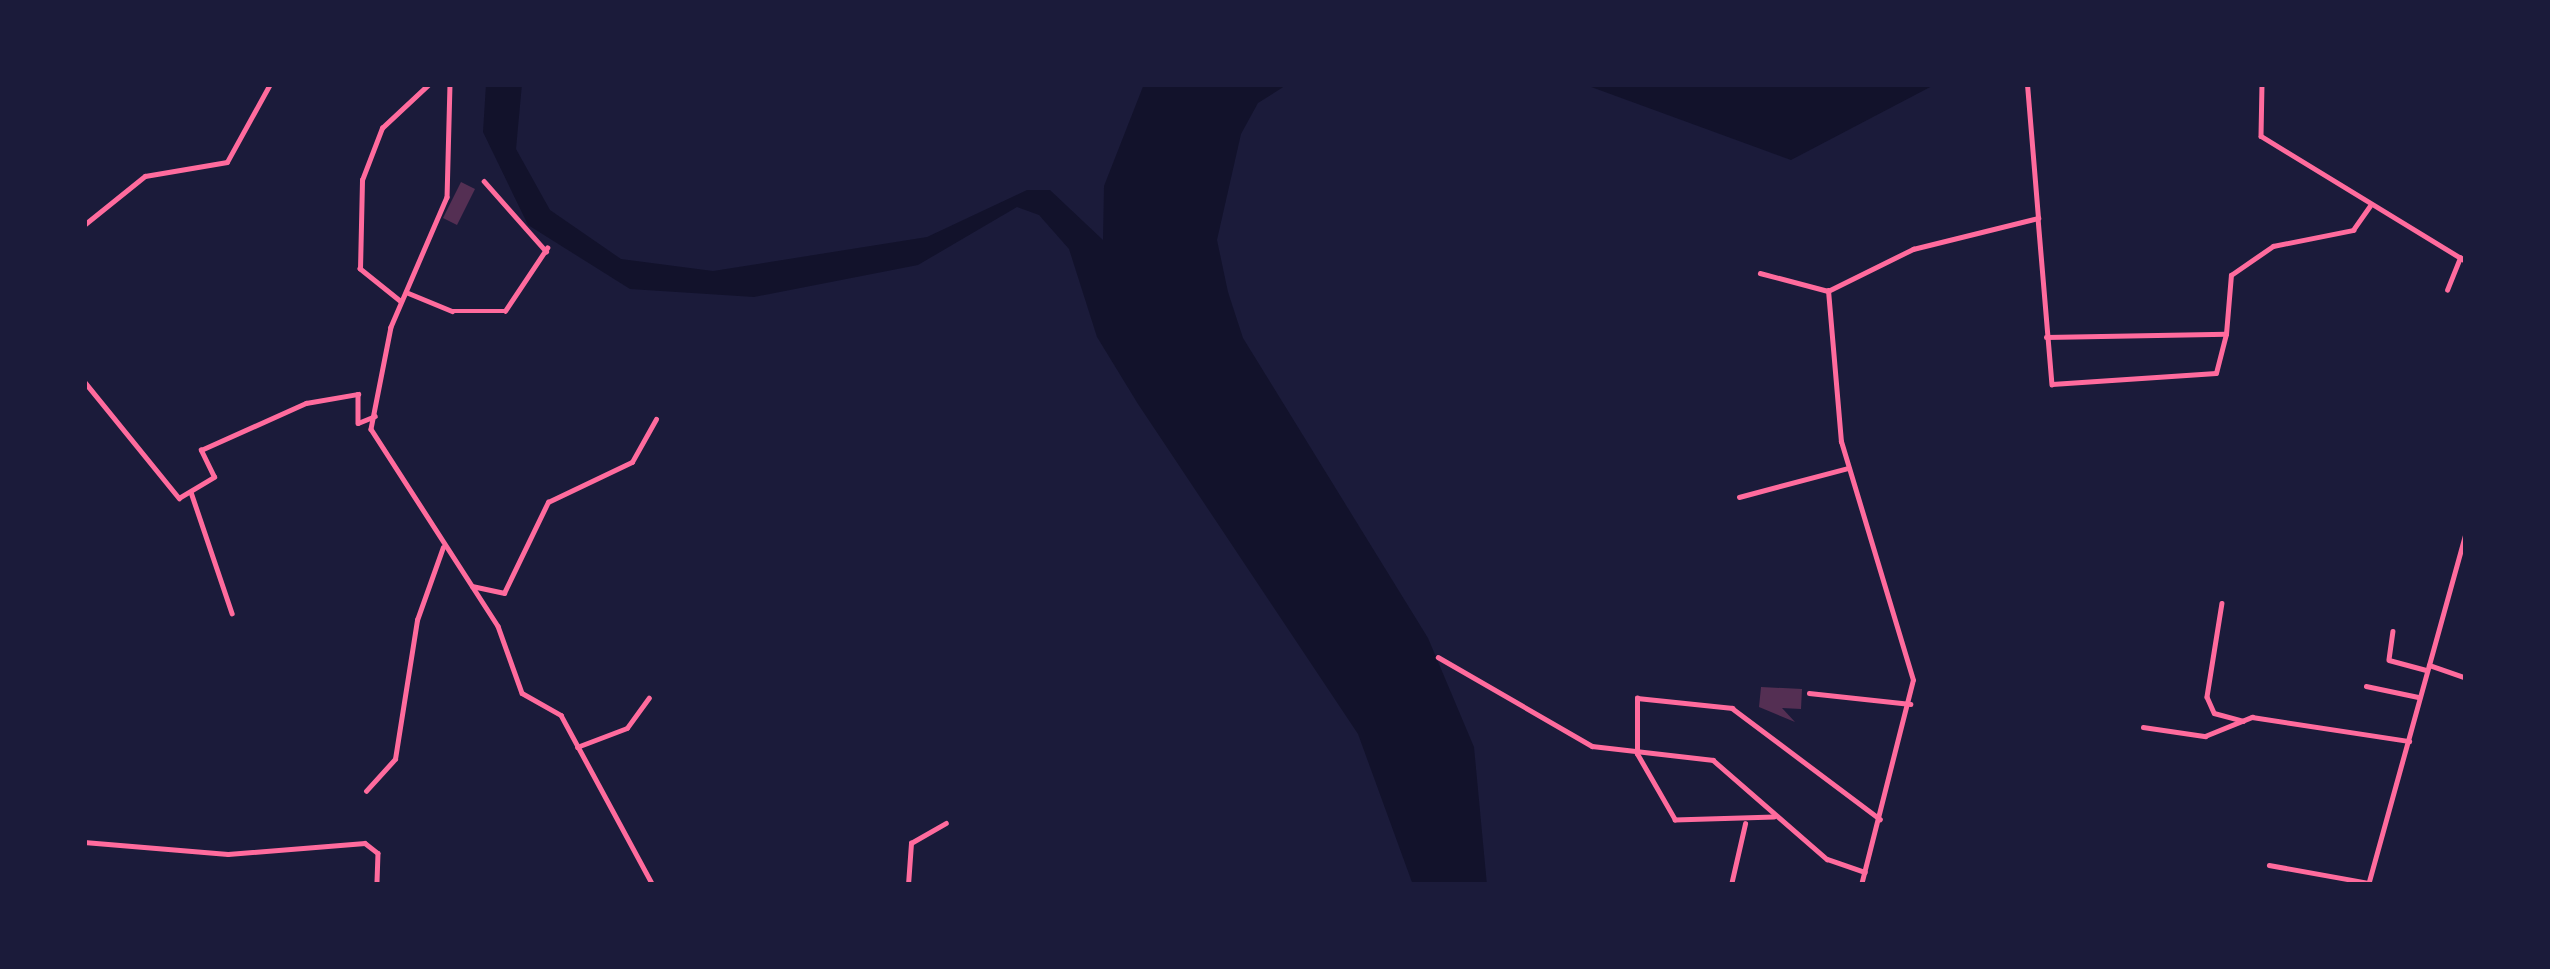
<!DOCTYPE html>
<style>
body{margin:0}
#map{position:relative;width:2550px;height:969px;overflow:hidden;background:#1b1b3a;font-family:Lato,sans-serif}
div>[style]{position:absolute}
.water>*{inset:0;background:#12122b}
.building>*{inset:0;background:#542f53}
.minor>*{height:4.5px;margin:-2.25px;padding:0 2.25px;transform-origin:2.25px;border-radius:2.25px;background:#ff6b9d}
span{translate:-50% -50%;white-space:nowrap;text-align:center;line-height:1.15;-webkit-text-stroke:10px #1b1b3a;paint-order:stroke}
.frame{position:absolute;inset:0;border:87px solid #1b1b3a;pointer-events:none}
</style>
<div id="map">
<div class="water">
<i style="clip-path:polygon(486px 84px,522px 84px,516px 149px,550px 210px,621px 259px,713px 271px,927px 237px,1027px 190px,1050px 190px,1103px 240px,1104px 186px,1144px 84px,1288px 84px,1258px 103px,1241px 134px,1217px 240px,1228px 292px,1243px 338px,1428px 638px,1474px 747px,1487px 885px,1413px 885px,1358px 734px,1138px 404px,1097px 337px,1069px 249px,1039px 215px,1017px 207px,918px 265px,754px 297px,630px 289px,528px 225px,483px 132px)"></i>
<i style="clip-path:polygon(1583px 84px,1936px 84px,1791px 160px)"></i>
</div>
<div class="building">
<i style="clip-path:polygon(461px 182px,475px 189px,457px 225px,443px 218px)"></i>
<i style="clip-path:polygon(1761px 687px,1802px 689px,1801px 709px,1782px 708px,1795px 722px,1759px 707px)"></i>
</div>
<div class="minor">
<i style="left:450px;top:84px;width:113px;rotate:91.5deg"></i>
<i style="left:447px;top:197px;width:142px;rotate:113.3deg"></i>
<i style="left:391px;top:327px;width:104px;rotate:101.1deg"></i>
<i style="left:371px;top:429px;width:234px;rotate:57.2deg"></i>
<i style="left:498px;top:626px;width:71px;rotate:70.3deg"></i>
<i style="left:522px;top:693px;width:45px;rotate:29.4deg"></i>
<i style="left:561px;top:715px;width:193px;rotate:61.6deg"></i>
<i style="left:2262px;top:84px;width:52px;rotate:91.1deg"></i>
<i style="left:2261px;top:136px;width:240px;rotate:31.4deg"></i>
<i style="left:484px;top:181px;width:94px;rotate:48.5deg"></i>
<i style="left:2038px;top:218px;width:167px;rotate:85.2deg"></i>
<i style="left:2052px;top:384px;width:164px;rotate:-3.8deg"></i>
<i style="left:2216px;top:373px;width:40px;rotate:-75.6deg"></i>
<i style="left:84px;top:225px;width:78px;rotate:-38.8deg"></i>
<i style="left:145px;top:176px;width:83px;rotate:-9.7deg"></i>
<i style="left:227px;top:162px;width:89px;rotate:-61.1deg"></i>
<i style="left:1760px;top:273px;width:70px;rotate:14.8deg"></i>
<i style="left:2447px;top:290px;width:35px;rotate:-68deg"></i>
<i style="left:406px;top:292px;width:50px;rotate:22.4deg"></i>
<i style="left:452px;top:311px;width:53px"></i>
<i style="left:505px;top:311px;width:76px;rotate:-56.3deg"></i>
<i style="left:401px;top:302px;width:53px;rotate:-141.2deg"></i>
<i style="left:360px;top:269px;width:89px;rotate:-88.7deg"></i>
<i style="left:362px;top:180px;width:56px;rotate:-69deg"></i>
<i style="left:382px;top:128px;width:64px;rotate:-43.1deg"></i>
<i style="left:2046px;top:337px;width:180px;rotate:-1deg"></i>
<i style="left:2226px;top:334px;width:59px;rotate:-85.2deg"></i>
<i style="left:2231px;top:275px;width:51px;rotate:-34.6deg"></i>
<i style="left:2273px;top:246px;width:82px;rotate:-11.3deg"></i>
<i style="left:2353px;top:230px;width:29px;rotate:-55deg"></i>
<i style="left:84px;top:381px;width:151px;rotate:50.9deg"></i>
<i style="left:179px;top:498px;width:41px;rotate:-31deg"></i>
<i style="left:214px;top:477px;width:30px;rotate:-116deg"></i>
<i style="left:201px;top:450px;width:115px;rotate:-24.1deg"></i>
<i style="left:306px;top:403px;width:53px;rotate:-9.8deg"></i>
<i style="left:358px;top:394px;width:29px;rotate:90deg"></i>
<i style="left:358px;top:423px;width:18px;rotate:-22deg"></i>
<i style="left:191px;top:492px;width:128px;rotate:71.3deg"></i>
<i style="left:1739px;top:497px;width:113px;rotate:-14.9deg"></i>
<i style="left:472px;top:586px;width:33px;rotate:12deg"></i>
<i style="left:504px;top:593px;width:101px;rotate:-64.2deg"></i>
<i style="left:548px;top:502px;width:93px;rotate:-25.5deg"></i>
<i style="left:632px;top:462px;width:49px;rotate:-60.8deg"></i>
<i style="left:2222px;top:603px;width:95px;rotate:99.1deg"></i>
<i style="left:2207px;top:697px;width:17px;rotate:66deg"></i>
<i style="left:2214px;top:713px;width:30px;rotate:15deg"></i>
<i style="left:2393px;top:631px;width:29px;rotate:98deg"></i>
<i style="left:2389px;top:660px;width:39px;rotate:15deg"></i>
<i style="left:1438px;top:657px;width:178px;rotate:30deg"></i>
<i style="left:1592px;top:746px;width:122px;rotate:6.6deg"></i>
<i style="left:1713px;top:760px;width:151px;rotate:41deg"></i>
<i style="left:1827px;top:859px;width:40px;rotate:18.9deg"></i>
<i style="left:2429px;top:665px;width:39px;rotate:19deg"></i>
<i style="left:2366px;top:686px;width:53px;rotate:11.9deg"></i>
<i style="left:1809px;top:693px;width:102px;rotate:6.2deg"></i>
<i style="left:2143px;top:727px;width:63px;rotate:8.3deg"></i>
<i style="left:2205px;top:736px;width:51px;rotate:-22deg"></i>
<i style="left:2252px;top:717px;width:159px;rotate:8.7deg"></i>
<i style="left:577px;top:747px;width:53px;rotate:-20.8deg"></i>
<i style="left:627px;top:728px;width:37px;rotate:-54deg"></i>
<i style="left:366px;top:791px;width:43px;rotate:-47.8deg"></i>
<i style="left:395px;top:759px;width:141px;rotate:-81deg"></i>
<i style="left:417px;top:620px;width:77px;rotate:-70.4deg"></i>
<i style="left:1774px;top:817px;width:99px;rotate:178.3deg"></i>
<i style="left:1675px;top:820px;width:76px;rotate:-119.9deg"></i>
<i style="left:1637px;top:754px;width:56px;rotate:-90deg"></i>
<i style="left:1637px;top:698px;width:96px;rotate:6deg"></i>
<i style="left:1732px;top:708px;width:185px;rotate:36.9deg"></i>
<i style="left:84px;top:842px;width:144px;rotate:4.8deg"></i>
<i style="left:228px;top:854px;width:137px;rotate:-4.6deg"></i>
<i style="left:365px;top:843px;width:16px;rotate:38deg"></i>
<i style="left:378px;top:853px;width:32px;rotate:92deg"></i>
<i style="left:2269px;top:865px;width:102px;rotate:10.2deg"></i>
<i style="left:908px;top:885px;width:42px;rotate:-85.9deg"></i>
<i style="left:911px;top:843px;width:40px;rotate:-29.7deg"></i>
<i style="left:1731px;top:885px;width:63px;rotate:-77.1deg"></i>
<i style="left:1861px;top:885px;width:211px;rotate:-75.8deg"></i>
<i style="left:1913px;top:680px;width:249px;rotate:-106.8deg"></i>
<i style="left:1841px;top:442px;width:152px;rotate:-94.9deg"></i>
<i style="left:1828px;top:291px;width:95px;rotate:-26.3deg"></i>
<i style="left:1913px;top:249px;width:129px;rotate:-13.9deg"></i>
<i style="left:2038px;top:218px;width:134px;rotate:-94.7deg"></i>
<i style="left:2368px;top:885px;width:366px;rotate:-74.5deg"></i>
</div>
<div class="frame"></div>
</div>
